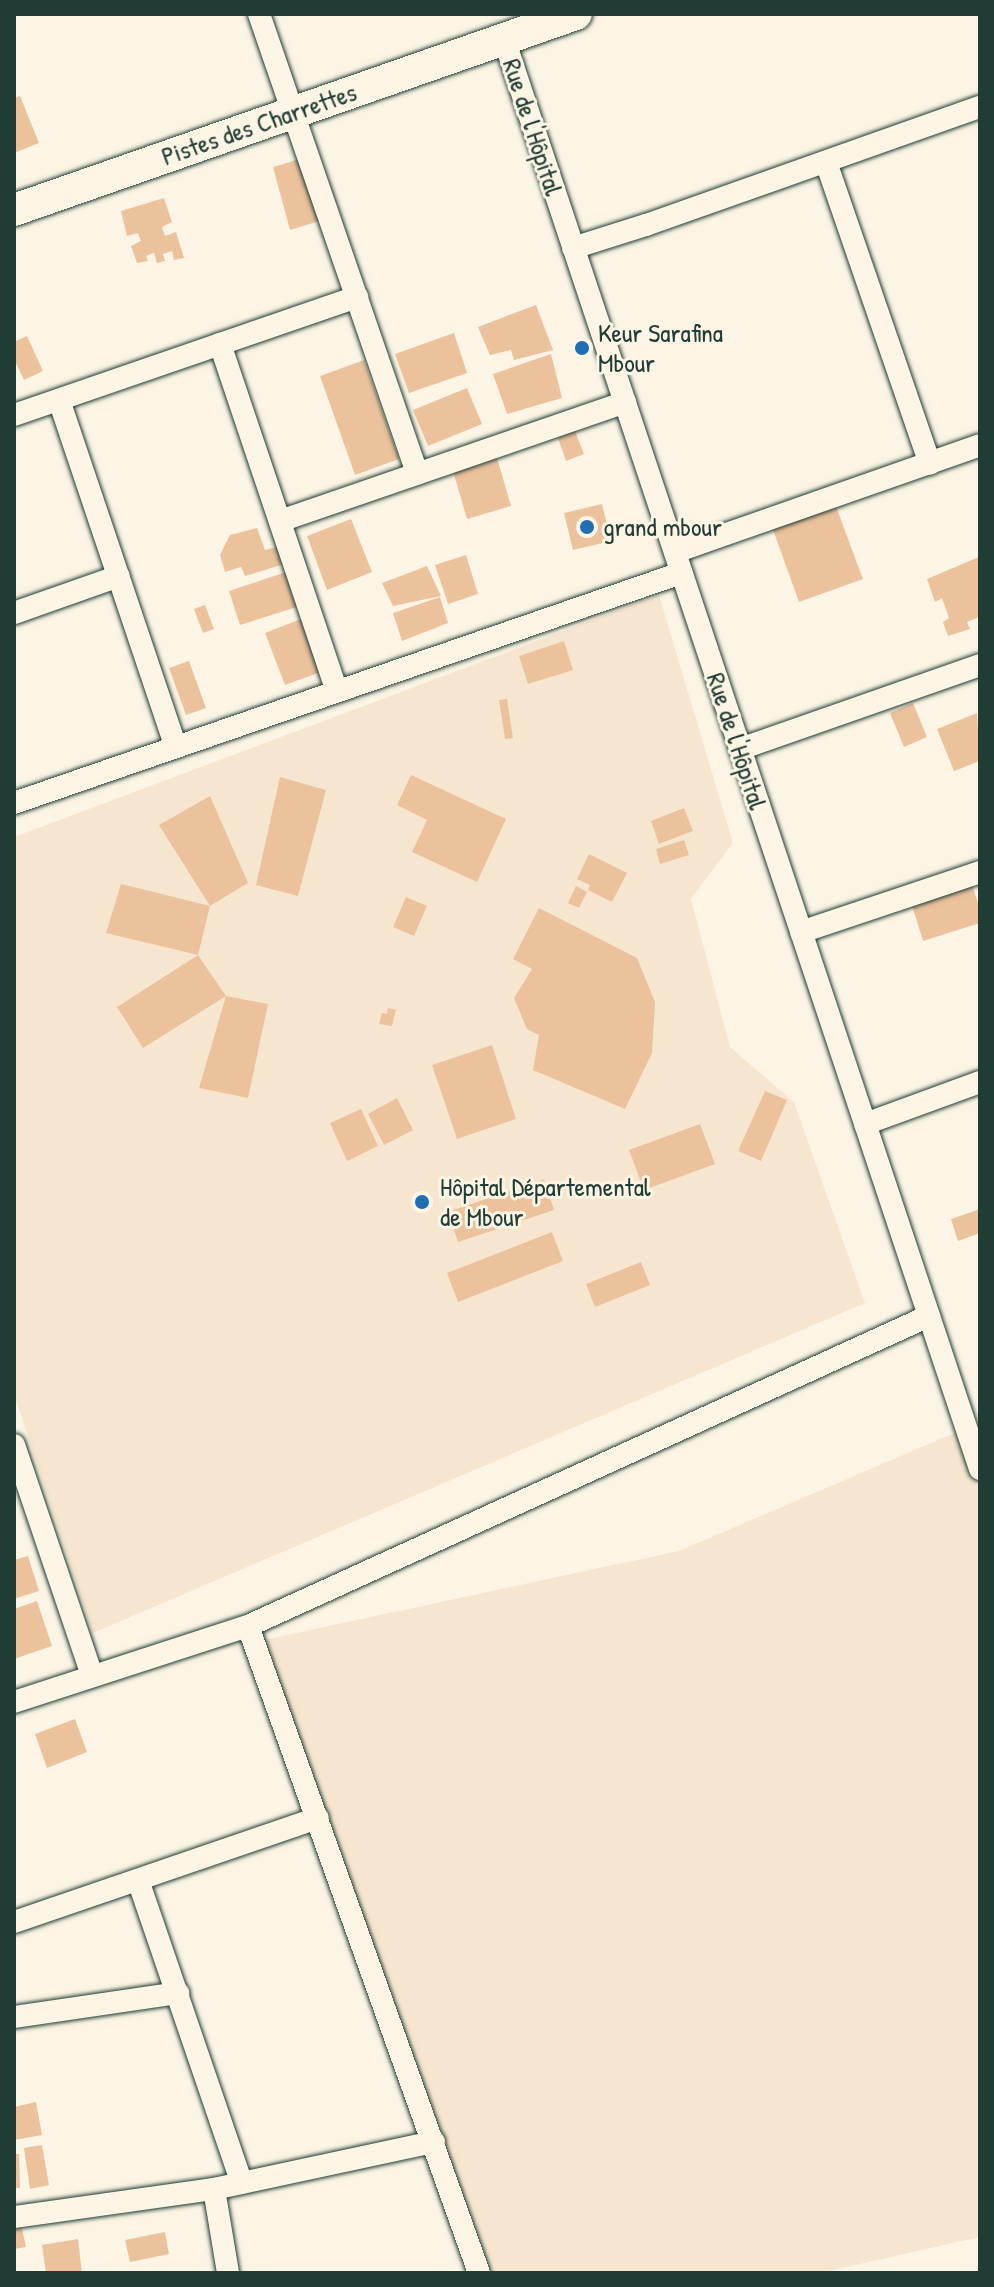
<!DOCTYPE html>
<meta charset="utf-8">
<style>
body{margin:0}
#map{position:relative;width:994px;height:2287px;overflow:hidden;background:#fcf5e5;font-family:"Patrick Hand",sans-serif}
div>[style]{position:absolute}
.built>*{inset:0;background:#f7e6cf}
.building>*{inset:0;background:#ecc29c}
.roads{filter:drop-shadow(0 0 2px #1f3d34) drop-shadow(0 0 2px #1f3d34)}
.minor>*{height:22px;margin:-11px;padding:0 11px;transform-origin:11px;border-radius:11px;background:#fcf5e5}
.secondary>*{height:32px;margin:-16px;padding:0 16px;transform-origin:16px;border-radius:16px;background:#fcf5e5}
.dots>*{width:22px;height:22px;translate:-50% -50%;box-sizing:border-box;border:4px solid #fcf5e5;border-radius:50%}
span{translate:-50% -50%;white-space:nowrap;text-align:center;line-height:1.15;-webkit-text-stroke:6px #fcf5e5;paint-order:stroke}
.street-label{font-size:26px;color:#1f3d34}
.poi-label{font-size:26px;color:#1f3d34}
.left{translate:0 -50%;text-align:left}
.frame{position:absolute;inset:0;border:16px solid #1f3d34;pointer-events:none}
</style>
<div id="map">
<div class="built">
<i style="clip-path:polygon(659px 595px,733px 843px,691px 899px,730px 1047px,794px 1102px,865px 1303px,93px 1633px,14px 1394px,14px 837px)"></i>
<i style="clip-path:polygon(980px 1422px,980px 2237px,820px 2273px,492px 2273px,254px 1642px,679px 1551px)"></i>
</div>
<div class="building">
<i style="clip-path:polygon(20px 96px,39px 143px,14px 153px,14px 98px)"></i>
<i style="clip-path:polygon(300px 159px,326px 219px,290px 230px,273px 167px)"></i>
<i style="clip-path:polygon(164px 198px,172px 222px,162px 227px,165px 236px,176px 232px,184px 258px,174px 260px,172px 251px,163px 254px,165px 261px,157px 263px,154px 253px,146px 256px,148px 261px,137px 263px,131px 246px,141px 241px,138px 233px,127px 236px,121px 211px)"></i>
<i style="clip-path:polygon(536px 305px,553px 350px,514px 360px,511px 350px,490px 355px,478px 327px)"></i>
<i style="clip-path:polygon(454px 333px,467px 373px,409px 393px,395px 354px)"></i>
<i style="clip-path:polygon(27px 336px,43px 371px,24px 380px,14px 359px,14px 342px)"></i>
<i style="clip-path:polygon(551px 354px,562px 398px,507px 414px,493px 374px)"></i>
<i style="clip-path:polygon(364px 360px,399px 459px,355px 475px,320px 376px)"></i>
<i style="clip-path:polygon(467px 388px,482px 424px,428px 446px,413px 410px)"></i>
<i style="clip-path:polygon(575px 431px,584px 454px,566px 461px,558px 438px)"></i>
<i style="clip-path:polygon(497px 458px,511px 506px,467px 519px,453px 471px)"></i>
<i style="clip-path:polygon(602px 504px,611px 541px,573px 550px,564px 513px)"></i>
<i style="clip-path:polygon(835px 504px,863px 579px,799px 602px,772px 527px)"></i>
<i style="clip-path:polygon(351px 519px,372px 572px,327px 590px,307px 536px)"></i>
<i style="clip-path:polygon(257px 528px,265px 550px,281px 546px,288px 563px,245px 576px,241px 567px,225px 572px,220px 555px,230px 535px)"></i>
<i style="clip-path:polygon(466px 555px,478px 594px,448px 604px,435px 565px)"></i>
<i style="clip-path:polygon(979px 557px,980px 617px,967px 622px,970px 629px,948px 636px,943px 622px,949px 618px,942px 598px,935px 602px,927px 579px)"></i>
<i style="clip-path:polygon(427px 566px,441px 596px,393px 606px,382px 583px)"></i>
<i style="clip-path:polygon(289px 571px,300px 606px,240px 625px,229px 591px)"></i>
<i style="clip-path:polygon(440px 597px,448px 623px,402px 641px,393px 613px)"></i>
<i style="clip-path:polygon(205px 605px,214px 629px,203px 633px,194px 609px)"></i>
<i style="clip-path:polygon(306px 617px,326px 670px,285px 685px,265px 633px)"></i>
<i style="clip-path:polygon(564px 641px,573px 670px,528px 684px,519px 656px)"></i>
<i style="clip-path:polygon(189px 661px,206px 708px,186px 715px,169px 668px)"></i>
<i style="clip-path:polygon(507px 699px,513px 738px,505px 739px,499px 700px)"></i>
<i style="clip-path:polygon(913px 703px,927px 737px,904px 747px,890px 713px)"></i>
<i style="clip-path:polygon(977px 713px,980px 761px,954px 771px,937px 729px)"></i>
<i style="clip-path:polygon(411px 775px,506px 819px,477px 882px,412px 852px,427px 820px,397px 805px)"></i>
<i style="clip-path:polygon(280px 777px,326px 790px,298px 896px,256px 885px)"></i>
<i style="clip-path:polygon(210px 796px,248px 883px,210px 906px,159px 825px)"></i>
<i style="clip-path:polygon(684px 808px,693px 831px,659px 844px,651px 821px)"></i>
<i style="clip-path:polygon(684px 840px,689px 855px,660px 864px,656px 849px)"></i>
<i style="clip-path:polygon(589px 854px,627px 873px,612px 902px,588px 890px,590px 885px,577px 879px)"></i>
<i style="clip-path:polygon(971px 882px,980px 909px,980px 923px,923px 941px,911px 902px)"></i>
<i style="clip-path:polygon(121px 884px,210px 906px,198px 955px,226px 996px,268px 1004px,248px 1098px,199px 1088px,226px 996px,143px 1048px,117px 1007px,198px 955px,106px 933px)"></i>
<i style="clip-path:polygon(576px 886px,587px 892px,579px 908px,568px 903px)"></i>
<i style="clip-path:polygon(406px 897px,427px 906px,414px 936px,393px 927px)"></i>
<i style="clip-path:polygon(539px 908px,637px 958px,655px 1002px,652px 1053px,625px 1109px,533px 1070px,539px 1035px,527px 1029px,514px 998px,532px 969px,513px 959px)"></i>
<i style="clip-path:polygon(388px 1008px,396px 1010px,392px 1026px,379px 1024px,382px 1013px,387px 1014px)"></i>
<i style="clip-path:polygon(492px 1045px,516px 1119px,457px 1139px,432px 1065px)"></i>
<i style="clip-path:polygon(765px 1091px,787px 1100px,761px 1161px,738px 1151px)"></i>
<i style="clip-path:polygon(397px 1098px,413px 1130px,384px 1145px,368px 1114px)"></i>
<i style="clip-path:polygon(361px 1109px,378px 1146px,347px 1161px,330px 1123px)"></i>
<i style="clip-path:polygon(700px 1124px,715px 1164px,644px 1190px,629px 1150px)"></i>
<i style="clip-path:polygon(544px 1179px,554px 1210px,458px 1242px,448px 1212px)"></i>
<i style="clip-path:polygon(980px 1209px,980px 1233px,958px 1241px,951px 1219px)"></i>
<i style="clip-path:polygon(552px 1232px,563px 1261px,458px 1302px,447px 1273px)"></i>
<i style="clip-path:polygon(641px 1262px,650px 1285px,595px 1307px,586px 1284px)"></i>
<i style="clip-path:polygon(28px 1556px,39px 1591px,14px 1599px,14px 1560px)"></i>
<i style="clip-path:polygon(37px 1601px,52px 1646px,14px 1659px,14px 1609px)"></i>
<i style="clip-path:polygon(75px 1719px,87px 1752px,47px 1768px,35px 1734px)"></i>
<i style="clip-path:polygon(36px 2102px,42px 2135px,14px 2140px,14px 2107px)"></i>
<i style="clip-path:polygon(42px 2145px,49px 2185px,30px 2189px,24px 2148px)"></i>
<i style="clip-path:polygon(14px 2154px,19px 2154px,20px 2188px,14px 2188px)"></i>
<i style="clip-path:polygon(21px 2224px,26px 2247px,14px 2249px,14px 2225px)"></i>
<i style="clip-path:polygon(165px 2232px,169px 2254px,130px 2262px,125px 2240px)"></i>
<i style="clip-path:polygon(78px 2239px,82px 2273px,46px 2273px,42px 2245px)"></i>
</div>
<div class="roads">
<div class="minor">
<i style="left:259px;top:14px;width:486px;rotate:71deg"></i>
<i style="left:504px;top:39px;width:1507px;rotate:71.59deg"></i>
<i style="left:826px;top:162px;width:319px;rotate:71deg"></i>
<i style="left:573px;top:248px;width:77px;rotate:-17.5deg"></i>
<i style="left:646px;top:225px;width:354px;rotate:-19.5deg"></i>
<i style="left:220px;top:344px;width:366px;rotate:71.4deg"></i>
<i style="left:59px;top:400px;width:366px;rotate:71.4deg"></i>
<i style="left:14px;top:415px;width:363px;rotate:-19deg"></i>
<i style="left:280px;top:521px;width:365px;rotate:-19deg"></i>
<i style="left:675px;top:552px;width:323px;rotate:-19.3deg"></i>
<i style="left:14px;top:613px;width:111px;rotate:-19.4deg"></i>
<i style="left:740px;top:749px;width:254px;rotate:-19.3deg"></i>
<i style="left:14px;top:803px;width:706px;rotate:-19.03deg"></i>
<i style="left:801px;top:932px;width:189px;rotate:-18.5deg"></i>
<i style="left:865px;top:1124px;width:122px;rotate:-20.1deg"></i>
<i style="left:14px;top:1445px;width:243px;rotate:71.3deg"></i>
<i style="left:248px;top:1626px;width:687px;rotate:70.35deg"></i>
<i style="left:14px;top:1702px;width:246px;rotate:-18deg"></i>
<i style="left:248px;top:1626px;width:748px;rotate:-24.48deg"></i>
<i style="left:138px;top:1880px;width:320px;rotate:71.1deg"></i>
<i style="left:14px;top:1922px;width:321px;rotate:-18.9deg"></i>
<i style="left:14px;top:2017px;width:166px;rotate:-8.3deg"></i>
<i style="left:214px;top:2189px;width:85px;rotate:80.5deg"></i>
<i style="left:14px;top:2217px;width:202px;rotate:-8deg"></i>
<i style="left:214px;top:2189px;width:225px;rotate:-12.1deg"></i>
</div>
<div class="secondary">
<i style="left:14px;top:210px;width:595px;rotate:-19.23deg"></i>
</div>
</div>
<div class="dots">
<i style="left:582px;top:348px;background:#1f6fb2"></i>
<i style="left:587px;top:527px;background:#1f6fb2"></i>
<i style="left:422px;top:1202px;background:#1f6fb2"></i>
</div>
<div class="street-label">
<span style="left:259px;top:124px;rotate:-19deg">Pistes des Charrettes</span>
<span style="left:533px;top:127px;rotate:72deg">Rue de l'Hôpital</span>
<span style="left:737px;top:741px;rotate:72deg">Rue de l'Hôpital</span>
</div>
<div class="poi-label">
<span class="left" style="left:598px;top:348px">Keur Sarafina<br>Mbour</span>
<span class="left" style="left:603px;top:527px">grand mbour</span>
<span class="left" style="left:440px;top:1202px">Hôpital Départemental<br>de Mbour</span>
</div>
<div class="frame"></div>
</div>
